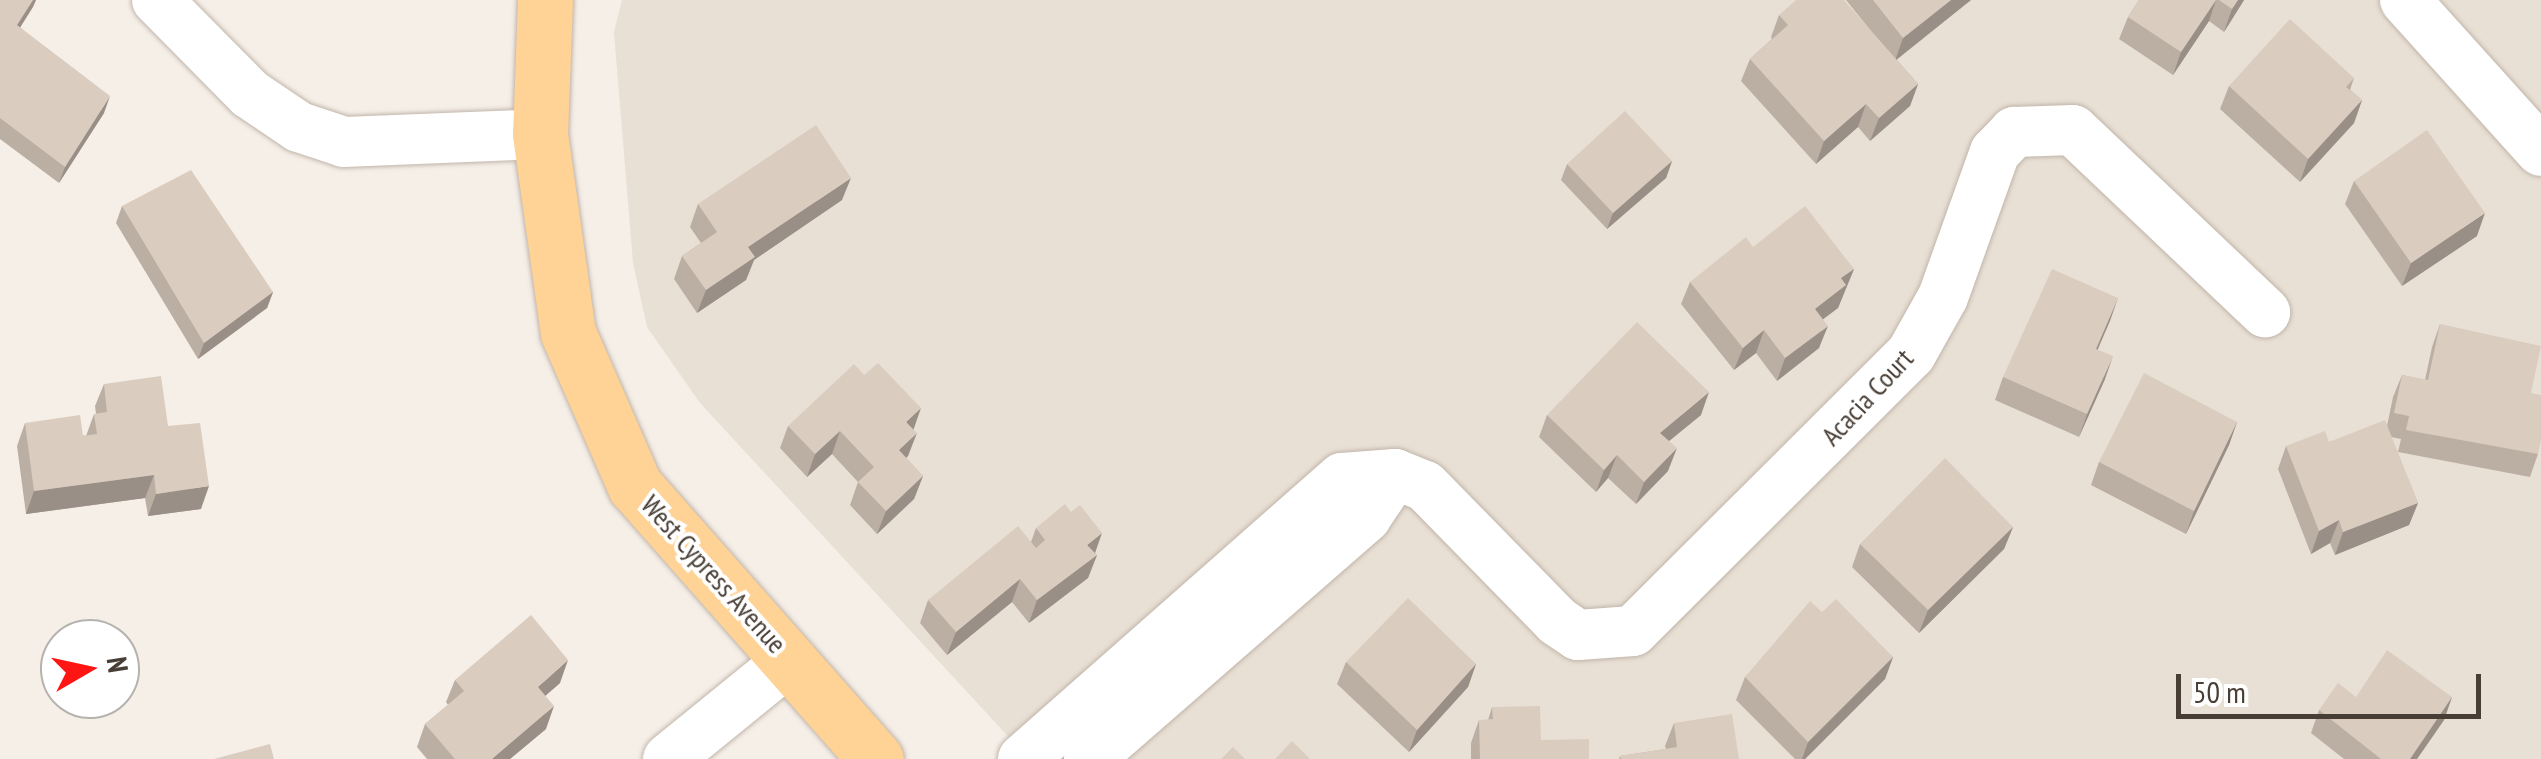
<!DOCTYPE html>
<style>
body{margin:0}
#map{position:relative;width:2541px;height:759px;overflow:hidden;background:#f5efe8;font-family:"PT Sans Narrow",sans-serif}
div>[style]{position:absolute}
.residential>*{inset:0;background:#e9e0d5}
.roads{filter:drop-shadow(0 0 2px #c1b5aa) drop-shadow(0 0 2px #c1b5aa)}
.minor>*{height:50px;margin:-25px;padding:0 25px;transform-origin:25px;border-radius:25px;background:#fff}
.major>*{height:55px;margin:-27.5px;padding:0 27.5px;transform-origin:27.5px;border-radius:27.5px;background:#ffd296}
.wall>*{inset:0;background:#bbafa4}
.shaded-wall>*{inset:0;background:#998f86}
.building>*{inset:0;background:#daccbf}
span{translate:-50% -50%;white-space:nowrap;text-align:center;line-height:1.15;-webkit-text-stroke:8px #fff;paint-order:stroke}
.street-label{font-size:28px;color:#483e36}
.north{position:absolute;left:40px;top:619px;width:100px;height:100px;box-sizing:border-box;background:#fff;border:2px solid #b6b2af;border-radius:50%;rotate:81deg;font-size:28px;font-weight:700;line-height:40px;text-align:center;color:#483e36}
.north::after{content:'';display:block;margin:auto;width:35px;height:45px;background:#ff1614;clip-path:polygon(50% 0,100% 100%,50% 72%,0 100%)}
.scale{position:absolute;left:2176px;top:674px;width:305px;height:45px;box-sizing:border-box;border:5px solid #483e36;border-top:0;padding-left:12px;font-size:30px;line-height:35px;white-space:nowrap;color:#483e36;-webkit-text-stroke:8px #fff;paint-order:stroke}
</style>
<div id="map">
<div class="residential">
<i style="clip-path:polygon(622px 0,2388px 0,2541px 172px,2541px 759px,1029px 759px,700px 403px,647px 327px,633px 263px,614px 32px)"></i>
<i style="clip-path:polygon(2426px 0,2541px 0,2541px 125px)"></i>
</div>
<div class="roads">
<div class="minor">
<i style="left:157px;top:0;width:132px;rotate:45.3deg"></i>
<i style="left:250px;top:94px;width:59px;rotate:34deg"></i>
<i style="left:299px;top:127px;width:47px;rotate:18.4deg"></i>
<i style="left:344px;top:142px;width:196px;rotate:-2.3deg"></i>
<i style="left:2405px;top:0;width:203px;rotate:48deg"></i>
<i style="left:668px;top:759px;width:157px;rotate:-39.1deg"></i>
<i style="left:1023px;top:759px;width:425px;rotate:-41.4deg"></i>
<i style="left:1342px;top:478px;width:53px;rotate:-4.3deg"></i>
<i style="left:1395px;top:474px;width:32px;rotate:22deg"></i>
<i style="left:1425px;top:486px;width:189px;rotate:45.6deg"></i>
<i style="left:1557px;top:621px;width:25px;rotate:34deg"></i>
<i style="left:1578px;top:635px;width:55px;rotate:-4.2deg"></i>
<i style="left:1633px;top:631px;width:392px;rotate:-44.9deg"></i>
<i style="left:1911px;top:354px;width:65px;rotate:-60.7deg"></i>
<i style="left:1943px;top:297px;width:154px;rotate:-70.3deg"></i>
<i style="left:1995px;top:152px;width:28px;rotate:-46deg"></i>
<i style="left:2014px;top:132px;width:59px;rotate:-1.9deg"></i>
<i style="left:2073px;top:130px;width:265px;rotate:43.5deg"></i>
<i style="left:1089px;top:759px;width:368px;rotate:-41.1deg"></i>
<i style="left:1366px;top:517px;width:52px;rotate:-56deg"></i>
</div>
<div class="major">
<i style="left:545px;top:0;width:134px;rotate:92.1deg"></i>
<i style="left:540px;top:134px;width:201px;rotate:82deg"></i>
<i style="left:568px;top:333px;width:167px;rotate:66.4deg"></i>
<i style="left:635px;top:486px;width:364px;rotate:48.6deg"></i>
</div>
</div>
<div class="wall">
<i style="clip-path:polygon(0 0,36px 0,20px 27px,104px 113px,59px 183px,0 139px)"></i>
<i style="clip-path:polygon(1846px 0,1971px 0,1896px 59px,1918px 84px,1910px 106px,1870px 141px,1858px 127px,1816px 164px,1741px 81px,1750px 59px,1772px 39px,1771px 37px,1779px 15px,1871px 31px)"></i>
<i style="clip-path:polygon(2139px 0,2244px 0,2224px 32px,2209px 21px,2173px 75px,2119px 39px,2128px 17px)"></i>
<i style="clip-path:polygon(2354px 78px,2350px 90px,2362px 100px,2354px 123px,2300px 182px,2220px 109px,2229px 86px)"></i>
<i style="clip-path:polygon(1672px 161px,1666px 178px,1607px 229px,1561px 180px,1567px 164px)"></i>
<i style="clip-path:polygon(2354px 181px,2477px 236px,2402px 286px,2345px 204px)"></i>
<i style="clip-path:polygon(842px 200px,754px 260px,746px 280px,697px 313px,674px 279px,682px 256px,701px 243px,690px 227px,698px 204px)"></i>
<i style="clip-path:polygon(122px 206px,273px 292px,267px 308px,198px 359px,116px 223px)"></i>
<i style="clip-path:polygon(1753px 247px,1854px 269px,1838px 308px,1823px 319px,1819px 348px,1777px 381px,1756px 353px,1734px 370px,1681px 304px,1690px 282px)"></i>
<i style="clip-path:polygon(2118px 298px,2097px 349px,2105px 379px,2079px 437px,1995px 400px,2003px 377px)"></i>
<i style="clip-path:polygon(2440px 324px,2531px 393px,2538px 454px,2530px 477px,2398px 452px,2401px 439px,2391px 437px,2418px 503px,2409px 525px,2335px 555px,2330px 543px,2311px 554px,2278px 469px,2286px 446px,2329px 442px,2387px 426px,2393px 397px,2402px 375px,2425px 380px,2432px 347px)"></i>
<i style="clip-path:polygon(104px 384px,168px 426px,201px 509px,148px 516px,145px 498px,26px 514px,17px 446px,25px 423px,86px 436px,94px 414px,96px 414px,95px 406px)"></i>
<i style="clip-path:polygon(1547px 415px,1701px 415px,1669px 441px,1668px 471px,1636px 504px,1608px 478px,1596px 492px,1539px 437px)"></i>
<i style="clip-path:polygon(2237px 422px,2229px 445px,2186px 534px,2091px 485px,2099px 462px)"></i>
<i style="clip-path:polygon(788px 426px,913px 430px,908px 456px,906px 458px,923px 476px,914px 499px,877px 534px,850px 505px,858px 482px,832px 454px,807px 477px,780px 448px)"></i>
<i style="clip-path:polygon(2013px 527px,2004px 549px,1919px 633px,1852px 567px,1860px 544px)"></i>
<i style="clip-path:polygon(1036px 528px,1095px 553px,1097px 555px,1088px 578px,1029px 623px,1012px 602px,947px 655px,920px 623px,928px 600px,1031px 542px)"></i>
<i style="clip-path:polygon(1822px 612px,1893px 657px,1885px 679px,1805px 759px,1795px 759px,1736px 700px,1745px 677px)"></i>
<i style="clip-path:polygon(1346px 662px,1476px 664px,1468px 687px,1409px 752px,1337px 684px)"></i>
<i style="clip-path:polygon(455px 680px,560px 683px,545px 696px,546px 729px,510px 759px,427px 759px,417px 747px,425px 724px,448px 705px,446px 702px)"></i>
<i style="clip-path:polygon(2452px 697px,2444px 720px,2417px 759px,2344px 759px,2311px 733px,2319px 710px)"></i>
<i style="clip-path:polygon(1492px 707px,1541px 740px,1589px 759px,1471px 759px,1471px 743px,1479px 720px,1488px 720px)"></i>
<i style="clip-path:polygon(1674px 723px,1739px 759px,1619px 759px,1620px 756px,1666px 749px,1665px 746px)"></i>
</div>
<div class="shaded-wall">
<i style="clip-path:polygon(33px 0,36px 0,33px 7px,11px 42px,17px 25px)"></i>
<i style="clip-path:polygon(1951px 0,1971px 0,1895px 61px,1903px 38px)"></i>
<i style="clip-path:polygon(2216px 0,2209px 21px,2173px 75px,2181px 52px)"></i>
<i style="clip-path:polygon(2238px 0,2244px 0,2224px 32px,2232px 9px)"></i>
<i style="clip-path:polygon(1918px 84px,1910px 106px,1870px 141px,1879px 118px)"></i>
<i style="clip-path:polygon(110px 96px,104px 113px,59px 183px,65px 167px)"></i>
<i style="clip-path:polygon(2362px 100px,2354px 123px,2300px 182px,2308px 159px)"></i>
<i style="clip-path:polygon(1866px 104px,1858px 127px,1816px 164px,1824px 141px)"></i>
<i style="clip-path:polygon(1672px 161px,1666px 178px,1607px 229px,1613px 213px)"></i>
<i style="clip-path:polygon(851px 178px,842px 200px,754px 260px,746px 280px,697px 313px,706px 290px,748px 247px)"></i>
<i style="clip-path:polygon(2485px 213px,2477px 236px,2402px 286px,2411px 263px)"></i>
<i style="clip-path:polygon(1854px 269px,1838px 308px,1806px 332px,1815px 309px,1841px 278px)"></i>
<i style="clip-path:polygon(273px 292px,267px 308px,198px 359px,204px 343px)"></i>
<i style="clip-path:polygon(2118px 298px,2110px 321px,2088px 372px,2096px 349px)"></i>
<i style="clip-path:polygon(1828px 326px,1819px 348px,1777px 381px,1785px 358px)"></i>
<i style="clip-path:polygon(1764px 330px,1756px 353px,1734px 370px,1743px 348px)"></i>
<i style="clip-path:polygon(2113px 356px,2105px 379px,2079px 437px,2087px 414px)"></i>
<i style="clip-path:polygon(1709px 392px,1701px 415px,1652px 455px,1660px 433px)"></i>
<i style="clip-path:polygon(921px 408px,913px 431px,906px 422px)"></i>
<i style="clip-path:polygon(2237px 422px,2229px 445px,2186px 534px,2194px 511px)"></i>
<i style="clip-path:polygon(840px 431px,832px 454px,807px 477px,815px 454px)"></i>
<i style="clip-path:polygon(917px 433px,908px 456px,890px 473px,899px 450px)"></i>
<i style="clip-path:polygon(1677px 448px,1668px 471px,1636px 504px,1644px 482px)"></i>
<i style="clip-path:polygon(1617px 455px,1608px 478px,1596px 492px,1604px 470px)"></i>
<i style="clip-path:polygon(154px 475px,145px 498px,26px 514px,34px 491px)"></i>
<i style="clip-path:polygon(923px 476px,914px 499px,877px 534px,886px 511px)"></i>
<i style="clip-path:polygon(209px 486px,201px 509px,148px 516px,156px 494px)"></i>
<i style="clip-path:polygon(2418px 503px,2409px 525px,2335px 555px,2343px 532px)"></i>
<i style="clip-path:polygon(2339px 520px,2330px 543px,2311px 554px,2319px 531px)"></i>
<i style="clip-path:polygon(2013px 527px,2004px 549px,1919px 633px,1928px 610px)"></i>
<i style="clip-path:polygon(1102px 533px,1094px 556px,1087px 545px)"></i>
<i style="clip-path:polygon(1097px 555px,1088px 578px,1029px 623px,1037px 600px)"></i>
<i style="clip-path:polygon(1020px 579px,1012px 602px,947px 655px,956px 632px)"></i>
<i style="clip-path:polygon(1893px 657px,1885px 679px,1805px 759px,1802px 759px,1808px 742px)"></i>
<i style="clip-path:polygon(568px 660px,560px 683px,529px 710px,538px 687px)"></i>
<i style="clip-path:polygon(1476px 664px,1468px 687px,1409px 752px,1417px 730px)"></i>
<i style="clip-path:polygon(2452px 697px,2444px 720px,2417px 759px,2410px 759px)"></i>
<i style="clip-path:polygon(554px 706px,546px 729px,510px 759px,492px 759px)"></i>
</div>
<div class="building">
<i style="clip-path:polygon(0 0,33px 0,17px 25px,110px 96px,65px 167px,0 118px)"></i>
<i style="clip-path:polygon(1796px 0,1844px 0,1918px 84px,1879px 118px,1866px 104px,1824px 141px,1750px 59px,1788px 25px,1779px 15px)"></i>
<i style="clip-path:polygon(1873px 0,1951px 0,1903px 38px)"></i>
<i style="clip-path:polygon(2139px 0,2216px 0,2181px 52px,2128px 17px)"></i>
<i style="clip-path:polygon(2219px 0,2238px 0,2232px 9px)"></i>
<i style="clip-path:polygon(2290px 19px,2354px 78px,2346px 87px,2362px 100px,2308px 159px,2229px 86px)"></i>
<i style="clip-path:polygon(1625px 111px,1672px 161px,1613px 213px,1567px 164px)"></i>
<i style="clip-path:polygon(816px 125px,851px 178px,748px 247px,755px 257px,706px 290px,682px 256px,717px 232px,698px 204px)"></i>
<i style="clip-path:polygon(2427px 130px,2485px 213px,2411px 263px,2354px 181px)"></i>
<i style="clip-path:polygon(191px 170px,273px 292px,204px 343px,122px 206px)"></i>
<i style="clip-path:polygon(1805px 206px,1854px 269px,1841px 278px,1846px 285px,1815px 309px,1828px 326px,1785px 358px,1764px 330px,1743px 348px,1690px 282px,1746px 237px,1753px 247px)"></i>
<i style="clip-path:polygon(2052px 269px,2118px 298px,2096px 349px,2113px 356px,2087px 414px,2003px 377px)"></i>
<i style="clip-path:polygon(1637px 322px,1709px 392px,1660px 433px,1677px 448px,1644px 482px,1617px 455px,1604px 470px,1547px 415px)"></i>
<i style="clip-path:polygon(2440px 324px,2541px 346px,2531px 393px,2541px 395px,2541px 440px,2538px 454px,2406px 430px,2409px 416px,2394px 413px,2402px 375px,2428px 380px)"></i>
<i style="clip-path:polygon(878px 363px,921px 408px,906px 422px,917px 433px,899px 450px,923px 476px,886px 511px,858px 482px,874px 467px,840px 431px,815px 454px,788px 426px,854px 364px,864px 375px)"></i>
<i style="clip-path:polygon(2144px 373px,2237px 422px,2194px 511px,2099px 462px)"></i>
<i style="clip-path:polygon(161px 376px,168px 426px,200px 423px,209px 486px,156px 494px,154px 475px,34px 491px,25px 423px,80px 415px,83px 436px,97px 434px,94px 414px,107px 412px,104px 384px)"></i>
<i style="clip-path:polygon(2385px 420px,2418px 503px,2343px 532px,2339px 520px,2319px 531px,2286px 446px,2325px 431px,2329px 442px)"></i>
<i style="clip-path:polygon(1945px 458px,2013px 527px,1928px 610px,1860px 544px)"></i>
<i style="clip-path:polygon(1065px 504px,1071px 512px,1080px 505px,1102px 533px,1087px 545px,1097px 555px,1037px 600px,1020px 579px,956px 632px,928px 600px,1018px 526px,1036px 548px,1045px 540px,1036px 528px)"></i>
<i style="clip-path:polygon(1408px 598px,1476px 664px,1417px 730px,1346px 662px)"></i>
<i style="clip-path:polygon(1836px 599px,1893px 657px,1808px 742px,1745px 677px,1810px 601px,1822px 612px)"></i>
<i style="clip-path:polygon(531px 615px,568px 660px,538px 687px,554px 706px,492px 759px,455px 759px,425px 724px,464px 691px,455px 680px)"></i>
<i style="clip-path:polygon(2387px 650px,2452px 697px,2410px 759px,2381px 759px,2319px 710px,2338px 683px,2356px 697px)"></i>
<i style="clip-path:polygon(1540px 706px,1541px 740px,1589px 739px,1589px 759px,1480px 759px,1479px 720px,1493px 719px,1492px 707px)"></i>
<i style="clip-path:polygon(1732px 714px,1739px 759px,1621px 759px,1620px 756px,1677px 747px,1674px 723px)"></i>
<i style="clip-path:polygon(1292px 741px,1310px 759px,1275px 759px)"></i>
<i style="clip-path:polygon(270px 744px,274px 759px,214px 759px)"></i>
<i style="clip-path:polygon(1233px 747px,1245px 759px,1221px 759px)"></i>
</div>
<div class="street-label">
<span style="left:1867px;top:397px;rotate:-47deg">Acacia Court</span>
<span style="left:714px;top:574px;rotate:48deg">West Cypress Avenue</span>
</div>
<div class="north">N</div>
<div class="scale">50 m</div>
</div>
